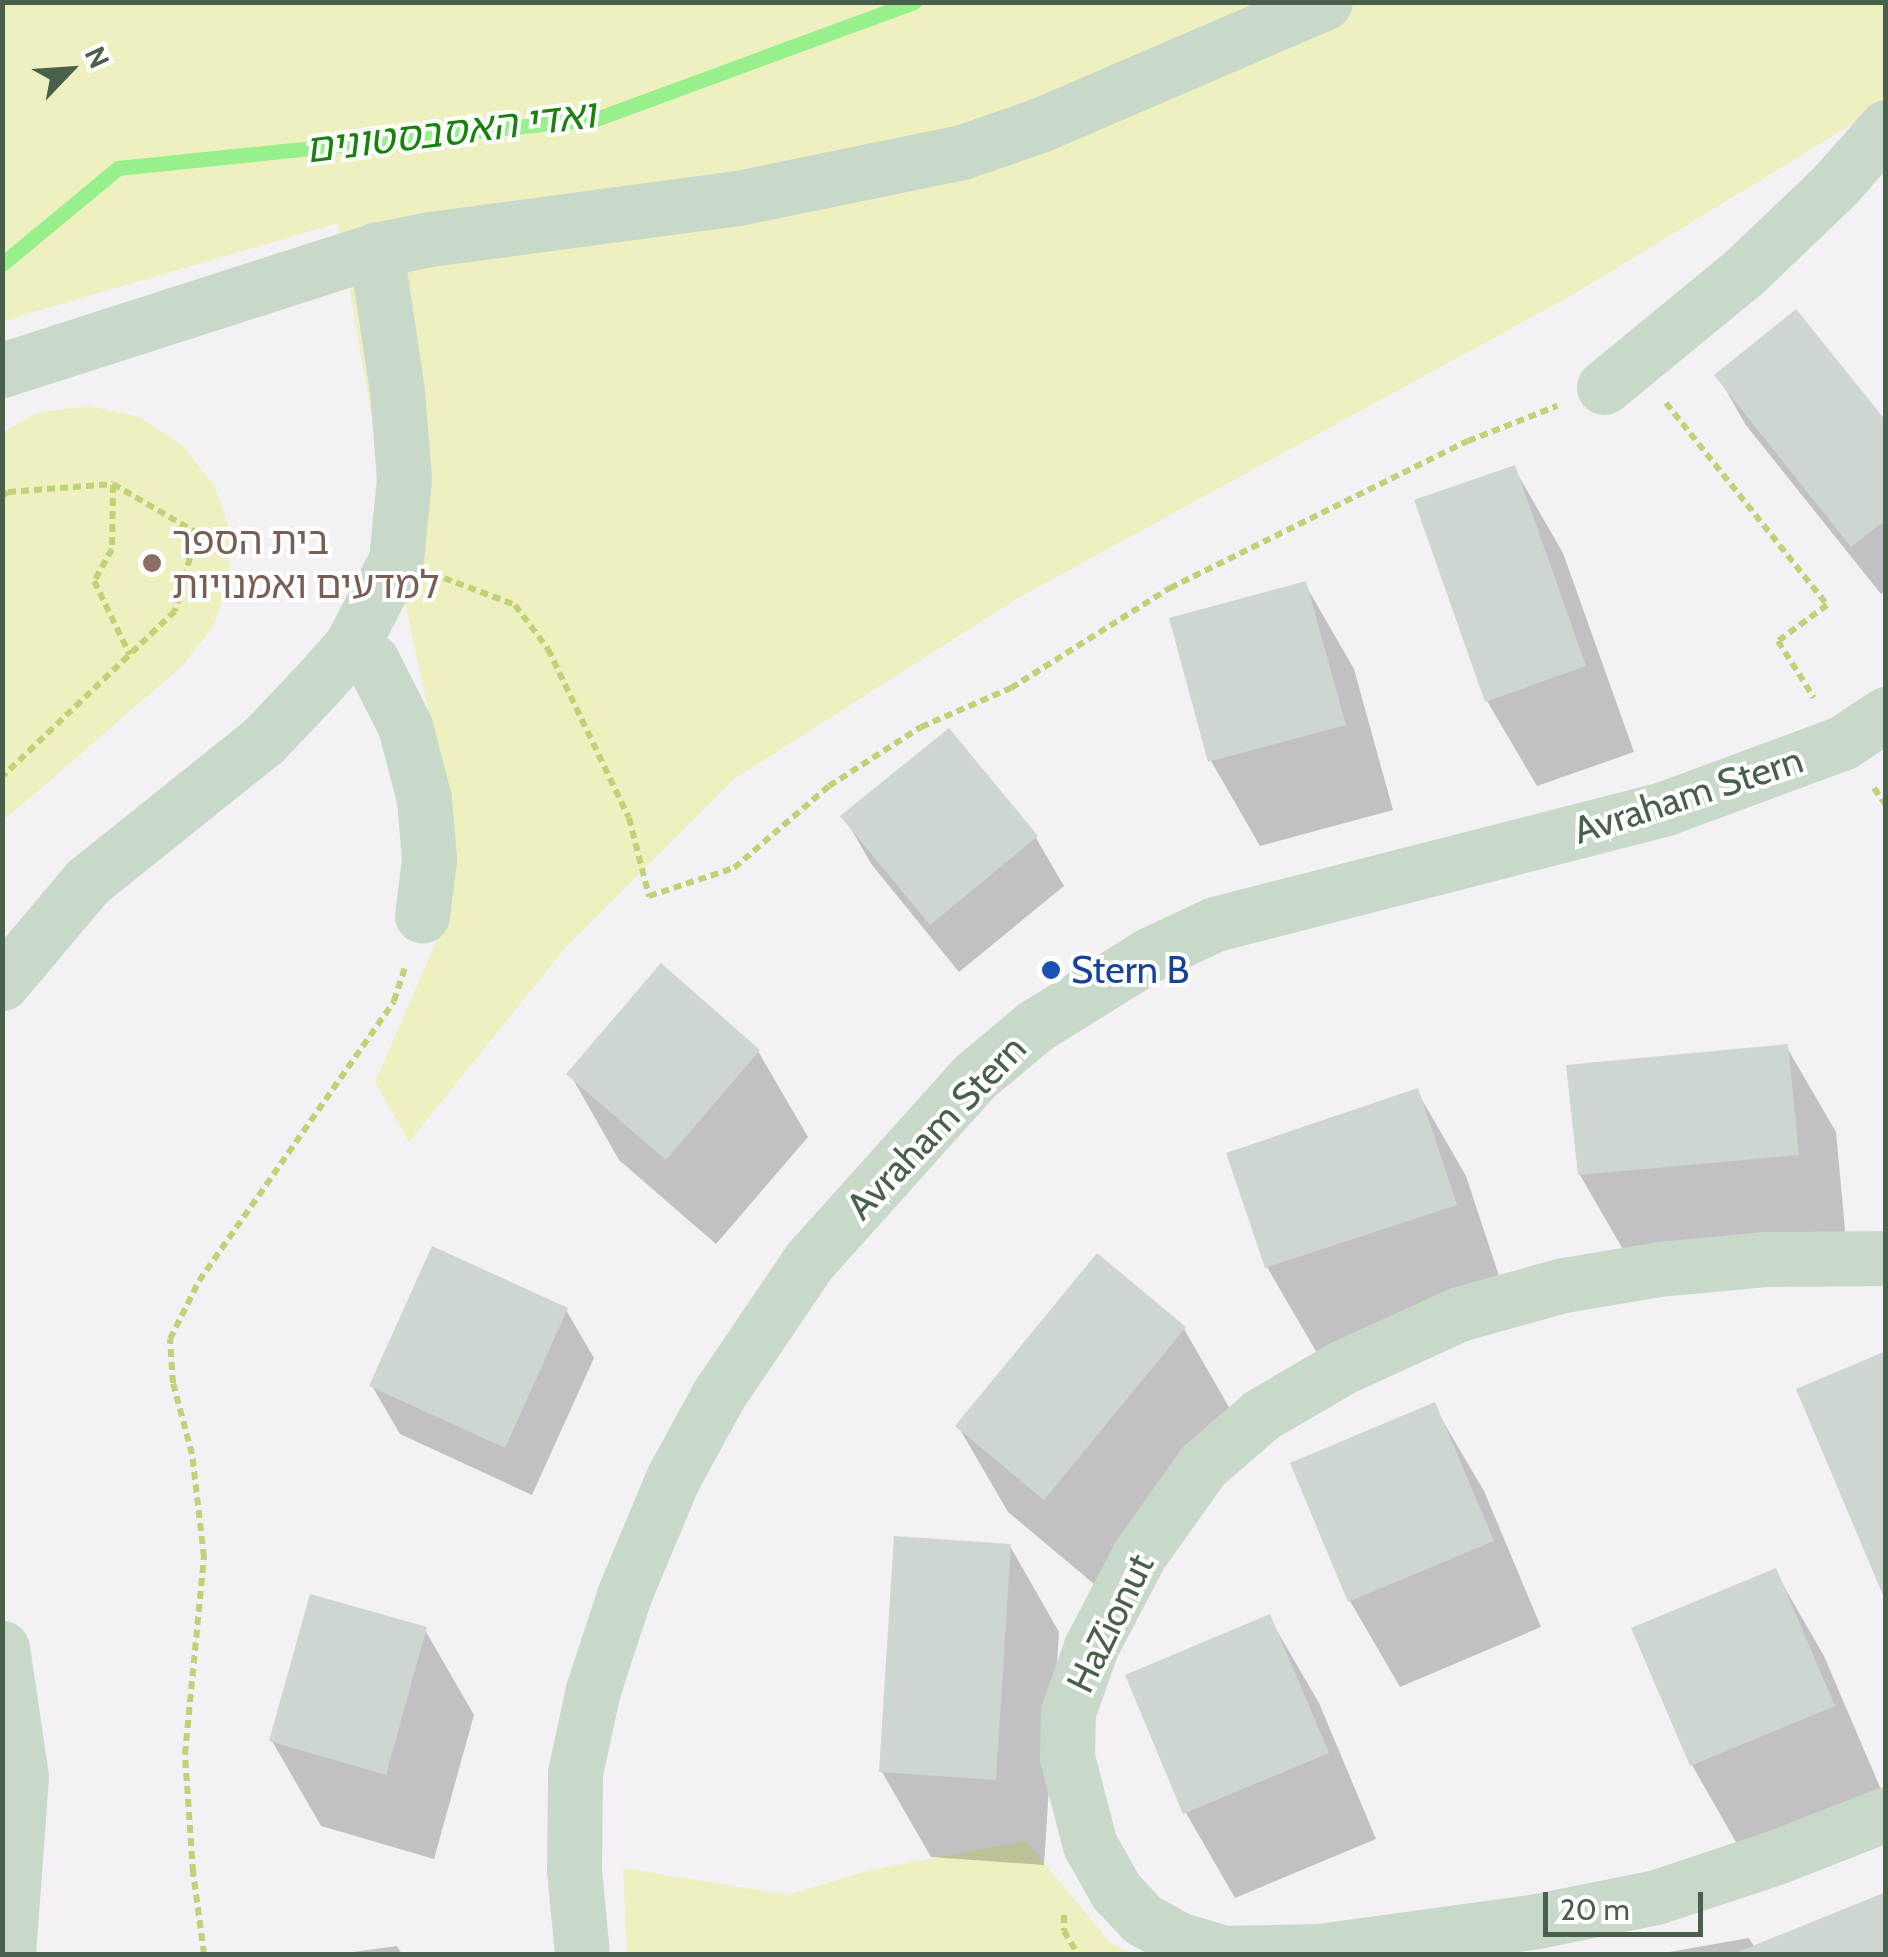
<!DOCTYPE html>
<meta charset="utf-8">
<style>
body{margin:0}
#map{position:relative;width:1888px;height:1957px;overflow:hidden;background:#f3f1f4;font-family:Cabin,"Noto Sans Hebrew",sans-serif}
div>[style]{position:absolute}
.green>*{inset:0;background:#eef1bf}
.shadow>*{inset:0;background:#0003}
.stream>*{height:15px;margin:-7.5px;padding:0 7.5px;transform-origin:7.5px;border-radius:7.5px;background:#97f08b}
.building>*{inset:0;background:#cdd6d1}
.path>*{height:6px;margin-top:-3px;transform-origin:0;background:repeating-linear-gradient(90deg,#c0d176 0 8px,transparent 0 13px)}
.minor>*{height:55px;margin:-27.5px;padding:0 27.5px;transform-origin:27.5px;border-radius:27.5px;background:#c8d9ca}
.dots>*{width:28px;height:28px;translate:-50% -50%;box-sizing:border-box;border:5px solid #fff;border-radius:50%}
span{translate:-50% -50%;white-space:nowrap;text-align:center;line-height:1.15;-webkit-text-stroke:8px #fff;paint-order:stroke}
.education-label{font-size:38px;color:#785e54}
.left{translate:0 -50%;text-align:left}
.street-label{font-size:38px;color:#48604c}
.transit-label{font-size:38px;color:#164399}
.water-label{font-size:40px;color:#18820a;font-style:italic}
.frame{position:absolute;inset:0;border:5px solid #48604c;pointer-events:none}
.north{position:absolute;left:20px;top:20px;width:100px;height:100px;-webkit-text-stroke:8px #fff;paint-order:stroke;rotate:65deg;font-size:28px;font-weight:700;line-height:40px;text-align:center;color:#48604c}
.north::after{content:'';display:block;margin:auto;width:35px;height:45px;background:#48604c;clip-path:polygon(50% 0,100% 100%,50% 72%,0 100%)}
.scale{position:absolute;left:1543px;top:1892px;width:160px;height:45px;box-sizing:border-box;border:5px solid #48604c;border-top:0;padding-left:12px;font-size:30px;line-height:35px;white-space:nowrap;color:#48604c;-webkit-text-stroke:8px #fff;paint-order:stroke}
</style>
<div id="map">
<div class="green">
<i style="clip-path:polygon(3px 3px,1885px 3px,1885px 104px,1574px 294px,1018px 598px,734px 779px,566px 947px,409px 1142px,375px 1082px,453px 903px,443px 777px,400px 581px,338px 223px,3px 321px)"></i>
<i style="clip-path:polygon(89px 406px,139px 417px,182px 445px,214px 485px,229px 527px,230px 578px,213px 627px,181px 667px,3px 821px,3px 432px,37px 413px)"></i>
<i style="clip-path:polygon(1026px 1841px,1110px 1942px,1131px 1954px,627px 1954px,623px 1868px,788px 1895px,870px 1870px)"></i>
</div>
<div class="shadow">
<i style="clip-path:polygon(1718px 376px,1886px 425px,1886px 590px,1881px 594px,1745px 424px)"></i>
<i style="clip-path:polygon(1514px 468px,1563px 553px,1634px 752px,1537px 786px,1487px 701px)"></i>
<i style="clip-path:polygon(1305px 584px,1354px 669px,1393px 810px,1260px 846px,1211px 761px)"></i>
<i style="clip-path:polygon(949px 731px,1036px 838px,1064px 886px,959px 972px,872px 865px,844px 817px)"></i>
<i style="clip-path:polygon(1786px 1046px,1836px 1132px,1846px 1240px,1629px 1260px,1580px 1175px)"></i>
<i style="clip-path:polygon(758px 1051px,808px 1137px,716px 1244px,619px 1160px,570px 1074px)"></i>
<i style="clip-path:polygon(1417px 1091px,1466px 1176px,1504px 1291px,1317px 1353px,1267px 1267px,1229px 1154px)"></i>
<i style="clip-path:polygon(566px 1310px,594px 1358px,532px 1495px,400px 1434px,372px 1386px)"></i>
<i style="clip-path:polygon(1184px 1329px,1233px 1414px,1094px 1584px,1008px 1512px,958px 1426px)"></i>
<i style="clip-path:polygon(1434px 1406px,1484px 1491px,1541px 1627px,1400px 1687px,1350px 1601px,1294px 1465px)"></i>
<i style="clip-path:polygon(1010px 1546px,1059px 1632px,1044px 1865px,931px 1857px,882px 1772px)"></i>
<i style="clip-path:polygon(1775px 1571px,1824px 1656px,1882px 1792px,1741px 1851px,1692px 1765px,1634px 1629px)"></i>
<i style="clip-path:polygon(1269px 1617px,1319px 1703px,1376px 1839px,1235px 1898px,1186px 1813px,1129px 1677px)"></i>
<i style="clip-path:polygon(425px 1630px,474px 1715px,434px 1859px,321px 1826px,272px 1741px)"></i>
<i style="clip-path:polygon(1749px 1938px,1759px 1954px,1658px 1954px)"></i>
<i style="clip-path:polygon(397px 1946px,402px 1954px,338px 1954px)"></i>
</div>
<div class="stream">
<i style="left:2px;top:264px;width:151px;rotate:-39.6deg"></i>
<i style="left:118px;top:168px;width:481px;rotate:-5.9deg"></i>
<i style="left:596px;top:119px;width:339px;rotate:-20.2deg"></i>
</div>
<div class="building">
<i style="clip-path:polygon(1796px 309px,1886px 421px,1886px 520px,1851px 547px,1714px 375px)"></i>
<i style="clip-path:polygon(1515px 465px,1586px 666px,1485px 702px,1414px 500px)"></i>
<i style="clip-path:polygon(1306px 581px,1346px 725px,1208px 762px,1169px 618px)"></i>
<i style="clip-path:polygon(949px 728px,1038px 836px,930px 925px,840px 816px)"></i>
<i style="clip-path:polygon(661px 963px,760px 1050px,666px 1160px,566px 1074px)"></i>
<i style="clip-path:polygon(1788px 1044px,1799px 1155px,1578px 1175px,1566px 1065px)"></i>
<i style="clip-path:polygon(1418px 1088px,1457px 1205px,1265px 1268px,1226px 1153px)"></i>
<i style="clip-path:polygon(432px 1246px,568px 1308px,505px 1448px,369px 1386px)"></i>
<i style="clip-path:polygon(1097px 1253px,1186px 1327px,1044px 1500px,955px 1426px)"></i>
<i style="clip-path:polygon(1886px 1351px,1886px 1600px,1885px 1600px,1796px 1389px)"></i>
<i style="clip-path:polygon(1435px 1402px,1494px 1541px,1348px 1602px,1290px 1463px)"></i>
<i style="clip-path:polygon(894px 1536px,1011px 1544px,996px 1780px,879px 1772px)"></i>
<i style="clip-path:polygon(1776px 1568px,1835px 1706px,1690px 1766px,1631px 1628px)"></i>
<i style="clip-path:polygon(310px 1594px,427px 1627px,386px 1775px,269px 1741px)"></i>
<i style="clip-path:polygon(1270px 1614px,1329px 1753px,1183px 1814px,1125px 1675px)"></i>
<i style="clip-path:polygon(1886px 1892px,1886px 1954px,1736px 1954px,1735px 1953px)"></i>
</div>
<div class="path">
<i style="left:1666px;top:403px;width:258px;rotate:51.4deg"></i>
<i style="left:1827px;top:605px;width:61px;rotate:143.7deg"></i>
<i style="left:1778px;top:641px;width:67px;rotate:57.7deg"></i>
<i style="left:113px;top:485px;width:64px;rotate:90.9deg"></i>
<i style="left:112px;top:549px;width:37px;rotate:119deg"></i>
<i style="left:94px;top:581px;width:82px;rotate:64.1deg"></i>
<i style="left:2px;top:496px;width:7px;rotate:-34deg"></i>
<i style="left:8px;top:492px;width:105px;rotate:-4.4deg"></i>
<i style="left:113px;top:484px;width:97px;rotate:30.3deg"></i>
<i style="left:197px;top:533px;width:81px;rotate:105.8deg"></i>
<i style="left:175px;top:611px;width:240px;rotate:136.2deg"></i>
<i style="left:444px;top:578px;width:76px;rotate:20.8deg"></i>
<i style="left:515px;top:605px;width:55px;rotate:53.1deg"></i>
<i style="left:548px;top:649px;width:187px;rotate:64.4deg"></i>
<i style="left:629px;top:818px;width:81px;rotate:75.6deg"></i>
<i style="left:649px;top:896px;width:89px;rotate:-18.2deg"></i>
<i style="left:734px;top:868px;width:125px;rotate:-40.8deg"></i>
<i style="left:829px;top:786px;width:109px;rotate:-32.7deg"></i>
<i style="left:921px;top:727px;width:98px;rotate:-23.4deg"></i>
<i style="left:1011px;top:688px;width:188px;rotate:-32.2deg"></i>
<i style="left:1170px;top:588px;width:332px;rotate:-26.3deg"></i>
<i style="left:1468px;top:441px;width:96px;rotate:-21.5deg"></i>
<i style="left:1874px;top:788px;width:21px;rotate:55deg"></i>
<i style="left:1064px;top:1915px;width:16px;rotate:90deg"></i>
<i style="left:1064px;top:1931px;width:27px;rotate:59deg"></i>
<i style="left:204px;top:1954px;width:83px;rotate:-97.6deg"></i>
<i style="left:193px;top:1872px;width:118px;rotate:-93.9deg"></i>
<i style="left:185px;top:1754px;width:198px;rotate:-84.5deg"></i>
<i style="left:204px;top:1557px;width:104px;rotate:-96.6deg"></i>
<i style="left:192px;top:1454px;width:73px;rotate:-105deg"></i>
<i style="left:173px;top:1383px;width:44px;rotate:-93.9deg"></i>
<i style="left:170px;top:1339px;width:65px;rotate:-63.4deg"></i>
<i style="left:199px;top:1281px;width:341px;rotate:-55.1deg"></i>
<i style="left:394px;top:1001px;width:39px;rotate:-72deg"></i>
</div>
<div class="minor">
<i style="left:2px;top:370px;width:393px;rotate:-17.8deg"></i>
<i style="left:376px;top:250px;width:55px;rotate:-11.5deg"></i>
<i style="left:430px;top:239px;width:311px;rotate:-7.6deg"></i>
<i style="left:738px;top:198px;width:229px;rotate:-11.6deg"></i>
<i style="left:962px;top:152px;width:83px;rotate:-19.1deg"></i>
<i style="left:1040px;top:125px;width:310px;rotate:-23.3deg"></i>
<i style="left:1604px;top:387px;width:180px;rotate:-39.4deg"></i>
<i style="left:1743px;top:273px;width:129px;rotate:-43.7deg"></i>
<i style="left:1836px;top:184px;width:76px;rotate:-48.7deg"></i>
<i style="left:351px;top:646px;width:26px;rotate:36deg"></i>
<i style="left:372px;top:661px;width:73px;rotate:63.1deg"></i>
<i style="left:405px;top:726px;width:75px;rotate:75.4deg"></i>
<i style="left:424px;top:799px;width:60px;rotate:85.2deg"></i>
<i style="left:429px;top:859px;width:57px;rotate:97deg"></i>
<i style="left:2px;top:983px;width:133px;rotate:-49.9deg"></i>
<i style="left:88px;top:881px;width:224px;rotate:-38.7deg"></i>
<i style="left:263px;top:741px;width:80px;rotate:-46.5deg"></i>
<i style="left:318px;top:683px;width:50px;rotate:-48.3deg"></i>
<i style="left:351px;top:646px;width:97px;rotate:-62.4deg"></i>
<i style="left:396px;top:560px;width:81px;rotate:-84.4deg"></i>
<i style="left:404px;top:479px;width:88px;rotate:-94.5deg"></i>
<i style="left:397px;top:391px;width:143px;rotate:-98.5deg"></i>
<i style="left:1886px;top:1258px;width:121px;rotate:179.5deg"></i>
<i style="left:1765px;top:1259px;width:106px;rotate:174.6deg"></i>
<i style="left:1659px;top:1269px;width:97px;rotate:170.5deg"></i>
<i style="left:1563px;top:1285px;width:108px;rotate:164.4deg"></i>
<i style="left:1459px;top:1314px;width:130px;rotate:155.4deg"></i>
<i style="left:1341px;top:1368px;width:93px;rotate:149.6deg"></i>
<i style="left:1261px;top:1415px;width:77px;rotate:139.2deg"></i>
<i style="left:1203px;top:1465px;width:110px;rotate:125.4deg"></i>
<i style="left:1139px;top:1555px;width:104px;rotate:117.6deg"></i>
<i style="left:1091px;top:1647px;width:69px;rotate:109.5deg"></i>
<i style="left:1068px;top:1712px;width:45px;rotate:91.3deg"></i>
<i style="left:1067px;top:1757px;width:91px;rotate:75.4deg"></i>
<i style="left:1090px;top:1845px;width:53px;rotate:60.5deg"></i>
<i style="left:1116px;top:1891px;width:38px;rotate:47deg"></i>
<i style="left:1142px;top:1919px;width:41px;rotate:29.1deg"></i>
<i style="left:1178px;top:1939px;width:49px;rotate:16.6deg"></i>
<i style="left:1225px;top:1953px;width:94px;rotate:-1.2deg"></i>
<i style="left:1319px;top:1951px;width:220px;rotate:-7.8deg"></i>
<i style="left:1537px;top:1921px;width:121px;rotate:-11.4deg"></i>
<i style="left:1656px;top:1897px;width:130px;rotate:-18.4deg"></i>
<i style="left:1779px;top:1856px;width:115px;rotate:-21.4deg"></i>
<i style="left:2px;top:1648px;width:130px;rotate:81.6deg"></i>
<i style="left:21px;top:1777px;width:177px;rotate:94.2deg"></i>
<i style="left:582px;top:1954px;width:84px;rotate:-95.4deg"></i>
<i style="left:574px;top:1870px;width:97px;rotate:-89.4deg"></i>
<i style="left:575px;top:1773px;width:85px;rotate:-77.8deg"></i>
<i style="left:593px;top:1690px;width:100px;rotate:-71.9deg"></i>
<i style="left:624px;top:1595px;width:127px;rotate:-67.3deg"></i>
<i style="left:673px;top:1478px;width:96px;rotate:-61.3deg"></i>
<i style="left:719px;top:1394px;width:161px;rotate:-55.9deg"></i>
<i style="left:809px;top:1261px;width:247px;rotate:-48.1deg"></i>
<i style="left:974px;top:1077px;width:80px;rotate:-39.9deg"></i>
<i style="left:1035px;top:1026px;width:134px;rotate:-31.9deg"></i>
<i style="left:1149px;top:955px;width:73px;rotate:-25.2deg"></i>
<i style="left:1215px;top:924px;width:466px;rotate:-14.4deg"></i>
<i style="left:1666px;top:808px;width:188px;rotate:-20.3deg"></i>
<i style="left:1842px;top:743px;width:53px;rotate:-33.4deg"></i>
</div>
<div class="dots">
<i style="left:152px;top:563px;background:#8d6e63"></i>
<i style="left:1051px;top:970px;background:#1a4fb4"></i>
</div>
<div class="education-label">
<span class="left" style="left:172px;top:563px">בית הספר<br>למדעים ואמנויות</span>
</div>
<div class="street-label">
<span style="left:1688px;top:795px;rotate:-18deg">Avraham Stern</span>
<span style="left:936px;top:1127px;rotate:-46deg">Avraham Stern</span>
<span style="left:1110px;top:1623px;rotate:-64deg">HaZionut</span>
</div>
<div class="transit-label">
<span class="left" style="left:1071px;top:970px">Stern B</span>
</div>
<div class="water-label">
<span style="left:450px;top:131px;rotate:-7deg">ואדי האסבסטונים</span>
</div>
<div class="frame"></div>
<div class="north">N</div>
<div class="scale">20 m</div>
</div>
